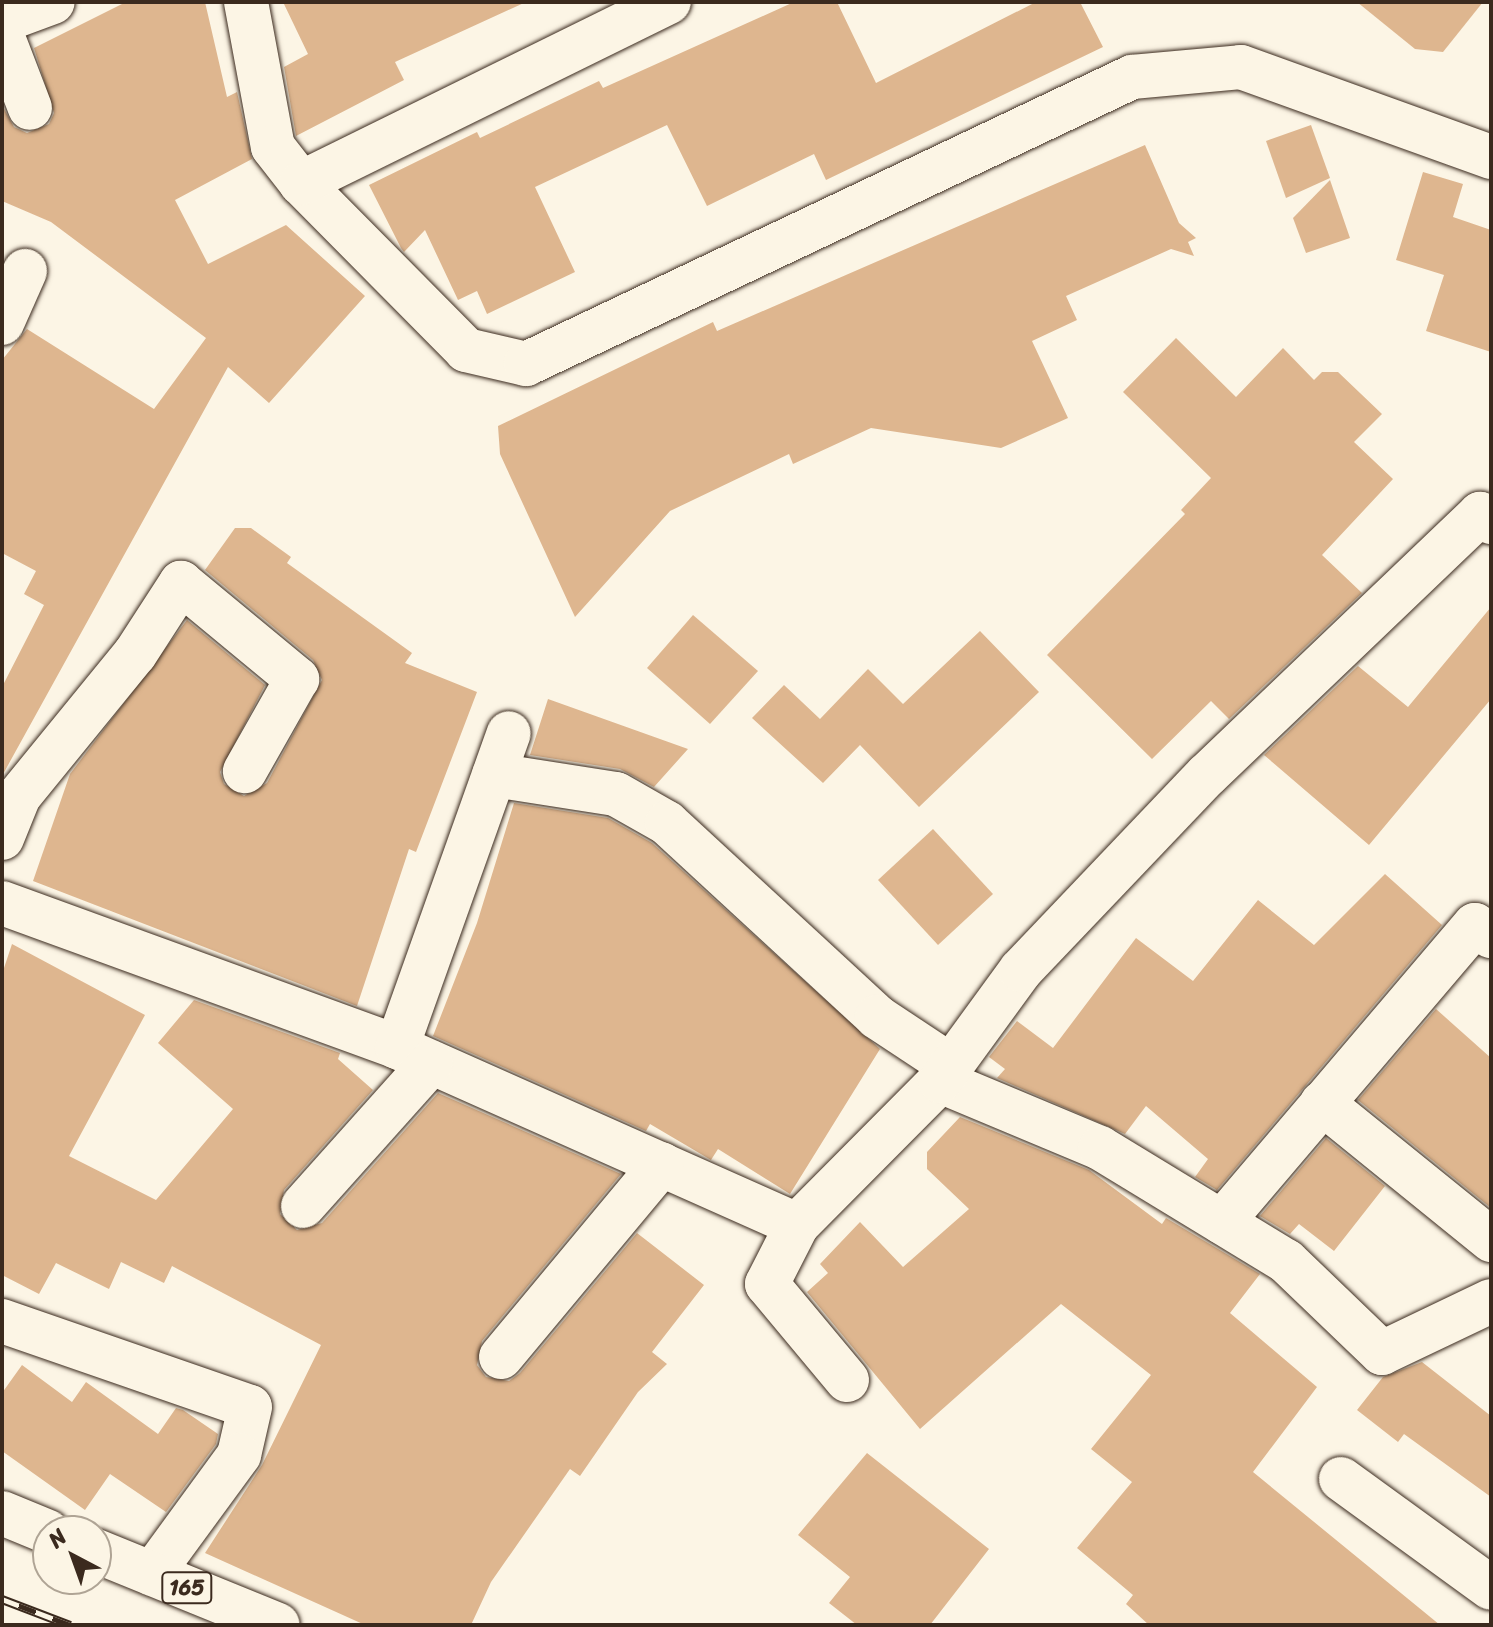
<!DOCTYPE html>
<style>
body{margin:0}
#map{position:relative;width:1493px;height:1627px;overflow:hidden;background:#fcf5e5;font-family:Sriracha,sans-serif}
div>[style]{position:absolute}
.building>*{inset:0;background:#deb68f}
.roads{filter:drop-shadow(0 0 2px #3b2a1e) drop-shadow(0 0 2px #3b2a1e)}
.minor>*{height:44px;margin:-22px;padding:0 22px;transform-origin:22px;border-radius:22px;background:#fcf5e5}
.highway>*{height:44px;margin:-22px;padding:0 22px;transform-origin:22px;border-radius:22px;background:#fcf5e5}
.rail>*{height:9px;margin-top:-4.5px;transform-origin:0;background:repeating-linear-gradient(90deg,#fcf5e5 0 18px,#3b2a1e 0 36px);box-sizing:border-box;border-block:2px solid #3b2a1e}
span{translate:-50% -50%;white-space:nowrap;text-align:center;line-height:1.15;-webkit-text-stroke:8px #fcf5e5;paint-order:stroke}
.shield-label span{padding:2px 6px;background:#fcf5e5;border:2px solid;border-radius:6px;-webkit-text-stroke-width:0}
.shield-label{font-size:22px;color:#3b2a1e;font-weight:700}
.frame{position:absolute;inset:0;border:4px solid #3b2a1e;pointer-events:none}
.north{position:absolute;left:32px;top:1515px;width:80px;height:80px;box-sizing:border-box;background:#fcf5e5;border:2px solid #afa495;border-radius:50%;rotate:319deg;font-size:22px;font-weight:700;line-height:32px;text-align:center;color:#3b2a1e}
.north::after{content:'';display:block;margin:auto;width:28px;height:36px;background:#3b2a1e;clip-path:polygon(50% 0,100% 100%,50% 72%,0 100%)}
</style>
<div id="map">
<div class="building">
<i style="clip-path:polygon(126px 2px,205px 2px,227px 97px,237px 92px,252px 159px,175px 200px,208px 264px,286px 225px,365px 296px,269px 403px,228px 367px,2px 776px,2px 687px,44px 605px,24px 594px,36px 571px,2px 553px,2px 360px,27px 329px,154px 409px,206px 338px,51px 222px,2px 201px,2px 105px,14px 127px,27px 133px,49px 124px,54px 113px,34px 48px)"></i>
<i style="clip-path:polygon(283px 2px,526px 2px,395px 62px,404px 80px,296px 136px,284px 67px,308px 54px)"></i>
<i style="clip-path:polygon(794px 2px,837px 2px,876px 83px,1036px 2px,1080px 2px,1103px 47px,826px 180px,814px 154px,707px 206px,667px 125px,535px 187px,575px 272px,487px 314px,477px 291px,458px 300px,425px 230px,404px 252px,401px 248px,369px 185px,477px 132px,480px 138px,599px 81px,603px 88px)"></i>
<i style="clip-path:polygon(1357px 2px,1483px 2px,1443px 52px,1415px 49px)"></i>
<i style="clip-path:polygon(1311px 125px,1330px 178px,1286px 198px,1266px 141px)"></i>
<i style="clip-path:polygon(1145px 145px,1179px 223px,1196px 238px,1188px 242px,1194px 256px,1171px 249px,1066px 296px,1077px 320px,1032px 341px,1068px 418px,1001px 448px,871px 428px,793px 464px,789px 454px,670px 511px,575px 617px,500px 454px,498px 426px,713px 322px,717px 331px)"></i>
<i style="clip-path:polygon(1423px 172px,1463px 184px,1453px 217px,1491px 230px,1491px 352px,1426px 331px,1444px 275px,1396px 260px)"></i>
<i style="clip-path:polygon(1330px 180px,1350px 238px,1306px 253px,1293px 218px)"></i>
<i style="clip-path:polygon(1176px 338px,1236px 397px,1283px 348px,1314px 380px,1322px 372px,1338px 372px,1382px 414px,1354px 442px,1393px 479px,1322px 555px,1362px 593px,1229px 719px,1211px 701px,1152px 759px,1047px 655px,1185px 514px,1181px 510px,1211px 478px,1123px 392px)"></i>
<i style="clip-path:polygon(235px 528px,251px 528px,291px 557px,287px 563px,412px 653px,405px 663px,477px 692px,416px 852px,409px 849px,357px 1006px,33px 881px,70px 774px,187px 620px,265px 685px,220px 772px,224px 784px,244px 796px,267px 783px,322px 680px,313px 660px,205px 570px)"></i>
<i style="clip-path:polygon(1491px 607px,1491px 699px,1369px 845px,1264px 755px,1358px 666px,1408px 707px)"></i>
<i style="clip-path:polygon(693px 615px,758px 671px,710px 724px,647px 668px)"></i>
<i style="clip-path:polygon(980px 631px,1039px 692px,919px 807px,860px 745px,823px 783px,752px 718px,784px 685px,820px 719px,868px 669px,903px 704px)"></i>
<i style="clip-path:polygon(548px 699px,688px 749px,654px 787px,620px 769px,530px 755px)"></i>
<i style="clip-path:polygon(514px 803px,608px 818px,652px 843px,880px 1049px,790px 1194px,718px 1149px,711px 1160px,650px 1124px,646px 1131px,433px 1036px,477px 923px)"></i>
<i style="clip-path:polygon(933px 829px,993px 894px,938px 945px,878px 880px)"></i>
<i style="clip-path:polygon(1385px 874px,1442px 925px,1217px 1190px,1195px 1177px,1208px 1159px,1146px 1106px,1125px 1134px,997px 1078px,1005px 1069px,989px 1057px,1017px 1021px,1053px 1048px,1136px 938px,1193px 981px,1258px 900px,1314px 945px)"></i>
<i style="clip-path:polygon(12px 944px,145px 1015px,69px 1156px,156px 1200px,233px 1109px,158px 1043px,194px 1000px,340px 1053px,338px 1059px,373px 1090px,284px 1190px,280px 1214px,297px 1230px,322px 1223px,438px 1093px,621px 1174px,482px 1341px,477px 1365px,486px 1377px,509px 1381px,520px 1373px,637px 1233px,704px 1285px,652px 1352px,667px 1364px,638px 1392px,580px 1476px,570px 1469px,491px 1582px,471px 1625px,365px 1625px,205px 1553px,262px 1465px,321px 1345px,172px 1266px,164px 1283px,121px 1262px,109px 1289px,56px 1263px,39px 1294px,2px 1275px,2px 974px)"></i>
<i style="clip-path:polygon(1436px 1009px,1491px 1058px,1491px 1208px,1358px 1100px)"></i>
<i style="clip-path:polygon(960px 1117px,1089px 1170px,1162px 1224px,1166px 1218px,1260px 1274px,1230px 1313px,1317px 1387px,1253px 1472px,1440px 1625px,1149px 1625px,1126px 1604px,1133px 1595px,1077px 1548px,1132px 1482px,1091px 1449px,1151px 1375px,1061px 1304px,920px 1429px,807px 1292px,828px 1273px,820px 1264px,860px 1222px,903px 1267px,969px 1209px,927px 1169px,927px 1152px)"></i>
<i style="clip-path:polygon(1326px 1138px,1385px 1186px,1334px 1251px,1299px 1224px,1290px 1234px,1260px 1216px)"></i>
<i style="clip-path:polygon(1422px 1362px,1491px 1416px,1491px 1497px,1404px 1434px,1398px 1442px,1357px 1410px,1383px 1377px)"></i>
<i style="clip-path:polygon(22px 1365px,72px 1402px,86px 1382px,158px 1434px,176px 1408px,183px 1410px,218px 1434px,216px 1444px,166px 1512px,110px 1474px,85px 1510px,2px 1451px,2px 1393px)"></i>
<i style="clip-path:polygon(867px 1453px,989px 1549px,930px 1625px,857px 1625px,829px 1603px,850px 1577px,798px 1535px)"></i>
</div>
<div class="roads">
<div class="minor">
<i style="left:246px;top:2px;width:147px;rotate:79.5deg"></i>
<i style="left:273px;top:147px;width:46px;rotate:52.1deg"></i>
<i style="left:301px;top:183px;width:235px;rotate:45.3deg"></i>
<i style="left:466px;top:350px;width:62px;rotate:13.1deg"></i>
<i style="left:526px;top:364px;width:671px;rotate:-25.34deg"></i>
<i style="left:1132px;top:77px;width:109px;rotate:-5.2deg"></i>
<i style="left:1241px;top:67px;width:266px;rotate:19.8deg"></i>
<i style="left:2px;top:21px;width:54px;rotate:-20.4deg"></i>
<i style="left:2px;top:35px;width:78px;rotate:69deg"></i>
<i style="left:301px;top:183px;width:410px;rotate:-26.2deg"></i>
<i style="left:2px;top:323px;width:57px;rotate:-66.1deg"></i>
<i style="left:494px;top:775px;width:123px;rotate:8.9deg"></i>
<i style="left:616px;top:794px;width:59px;rotate:29.6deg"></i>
<i style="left:667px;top:823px;width:286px;rotate:42.7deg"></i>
<i style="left:877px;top:1017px;width:89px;rotate:33.5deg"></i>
<i style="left:2px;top:838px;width:45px;rotate:-68deg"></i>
<i style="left:19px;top:796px;width:183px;rotate:-50.8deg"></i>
<i style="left:135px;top:654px;width:85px;rotate:-57.1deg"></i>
<i style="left:181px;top:583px;width:151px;rotate:39.6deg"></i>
<i style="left:297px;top:679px;width:106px;rotate:119.5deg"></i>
<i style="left:2px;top:903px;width:420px;rotate:20deg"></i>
<i style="left:397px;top:1047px;width:438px;rotate:24deg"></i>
<i style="left:397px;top:1047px;width:333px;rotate:-70.4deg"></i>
<i style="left:940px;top:1081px;width:173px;rotate:22.7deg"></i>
<i style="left:1100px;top:1148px;width:218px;rotate:31.3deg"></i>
<i style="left:1286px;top:1261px;width:133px;rotate:43.8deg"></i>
<i style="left:1382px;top:1353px;width:121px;rotate:-25.5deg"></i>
<i style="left:1322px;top:1103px;width:218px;rotate:39deg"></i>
<i style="left:303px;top:1206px;width:192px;rotate:-48.2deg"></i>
<i style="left:1222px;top:1222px;width:390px;rotate:-49.6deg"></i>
<i style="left:1475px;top:925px;width:19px;rotate:35deg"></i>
<i style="left:2px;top:1321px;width:262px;rotate:19.1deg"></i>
<i style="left:250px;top:1407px;width:49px;rotate:102.9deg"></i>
<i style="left:239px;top:1455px;width:147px;rotate:126.2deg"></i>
<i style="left:501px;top:1357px;width:251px;rotate:-50.2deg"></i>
<i style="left:847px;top:1380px;width:125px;rotate:-129.8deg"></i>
<i style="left:767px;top:1284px;width:66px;rotate:-63deg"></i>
<i style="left:797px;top:1225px;width:203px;rotate:-45.2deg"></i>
<i style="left:940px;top:1081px;width:137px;rotate:-53.9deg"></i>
<i style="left:1021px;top:970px;width:269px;rotate:-46.4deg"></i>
<i style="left:1207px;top:775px;width:378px;rotate:-43.7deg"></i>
<i style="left:1480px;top:514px;width:14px;rotate:36deg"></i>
<i style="left:1341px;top:1479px;width:185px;rotate:36deg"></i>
</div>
<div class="highway">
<i style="left:2px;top:1513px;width:50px;rotate:22.4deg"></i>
<i style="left:96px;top:1551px;width:196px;rotate:22.1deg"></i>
</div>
</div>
<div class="rail">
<i style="left:2px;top:1599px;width:73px;rotate:20.9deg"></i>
</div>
<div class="shield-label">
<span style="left:187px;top:1588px">165</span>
</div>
<div class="frame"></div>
<div class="north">N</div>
</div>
